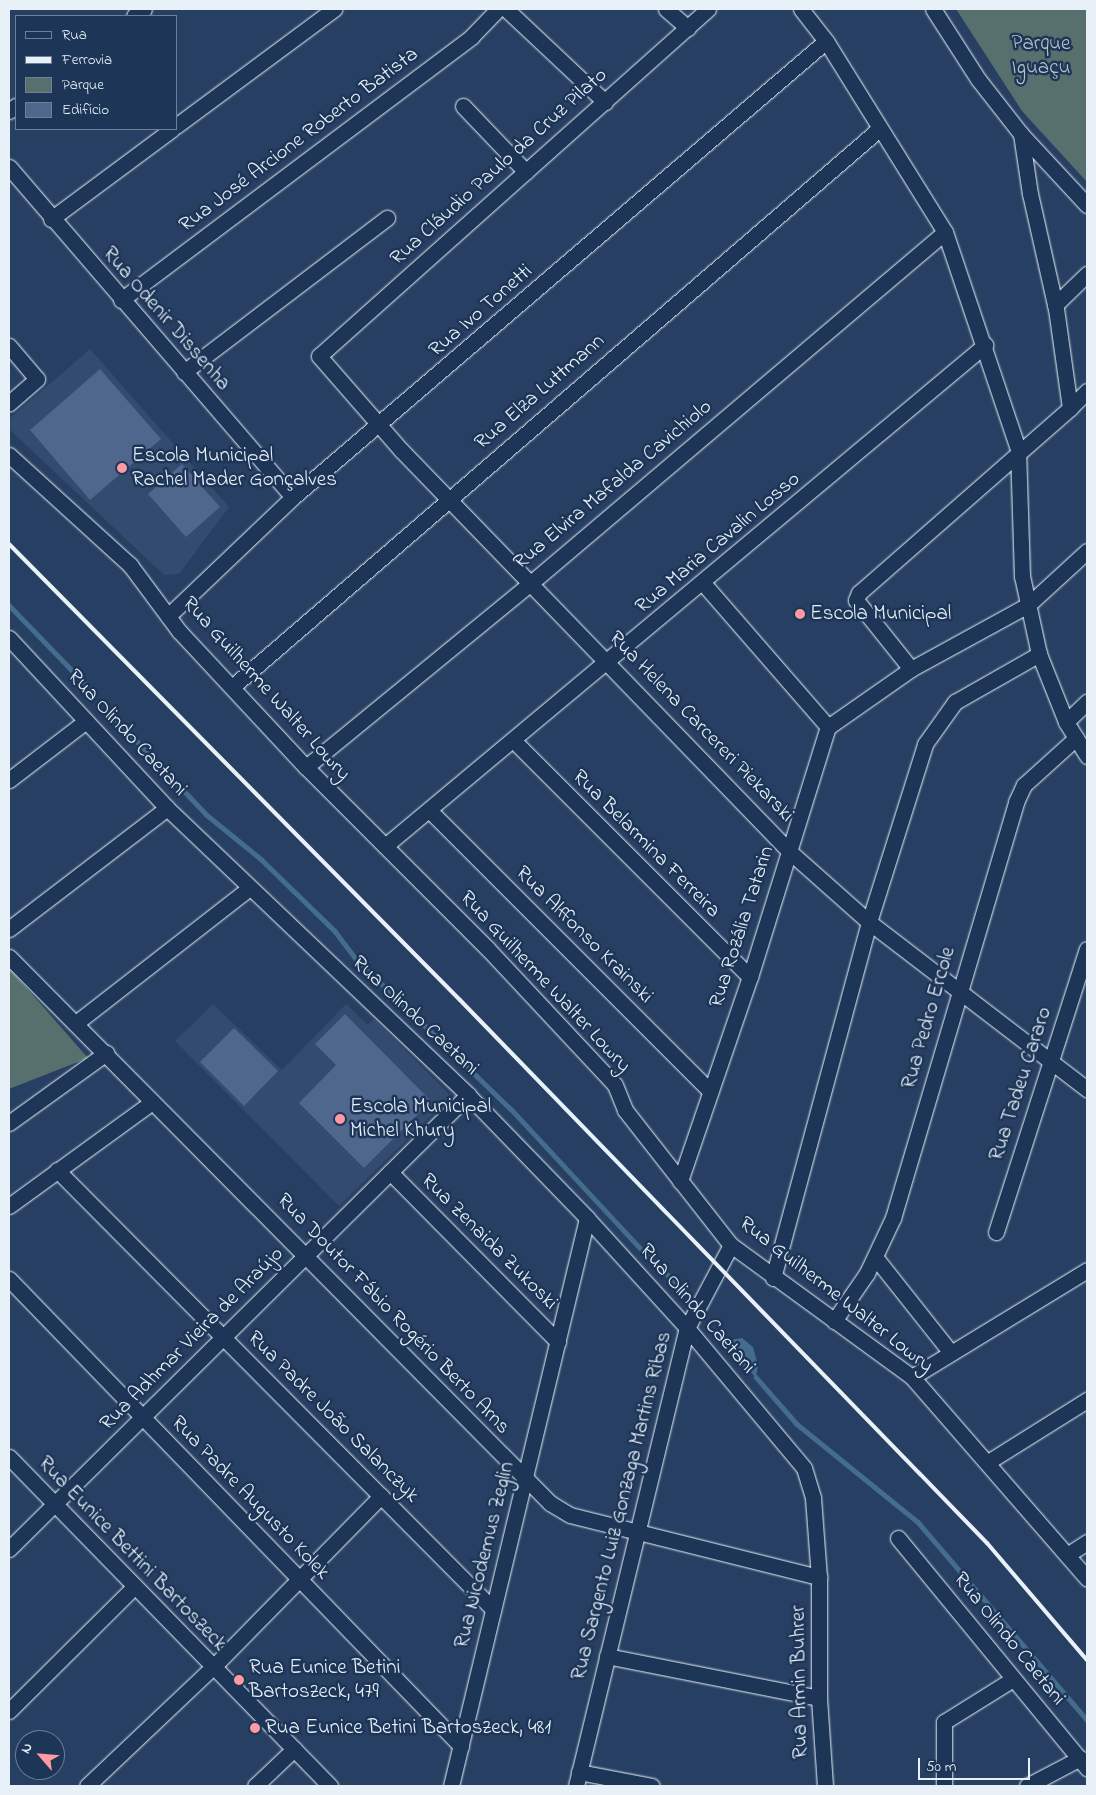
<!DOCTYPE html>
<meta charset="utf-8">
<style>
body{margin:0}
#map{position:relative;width:1096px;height:1795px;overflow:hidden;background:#273f62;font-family:"Indie Flower",sans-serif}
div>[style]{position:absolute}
.built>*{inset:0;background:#334b6f}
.green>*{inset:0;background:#58706d}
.water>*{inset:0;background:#446c8c}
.stream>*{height:4.5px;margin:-2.25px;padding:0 2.25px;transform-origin:2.25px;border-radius:2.25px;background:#446c8c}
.building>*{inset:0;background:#4f668d}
.roads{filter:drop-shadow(0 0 1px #e8f1f8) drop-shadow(0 0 1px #e8f1f8)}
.minor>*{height:15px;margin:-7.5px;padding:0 7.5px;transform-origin:7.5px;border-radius:7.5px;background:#1d3557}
.rail>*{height:4px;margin:-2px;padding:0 2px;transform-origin:2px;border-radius:2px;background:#e8f1f8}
.dots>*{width:14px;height:14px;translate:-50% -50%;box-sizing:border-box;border:2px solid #1d3557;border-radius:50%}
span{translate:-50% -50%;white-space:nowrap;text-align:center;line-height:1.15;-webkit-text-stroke:5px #1d3557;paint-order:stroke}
.park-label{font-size:21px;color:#b6c4c7}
.street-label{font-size:21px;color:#e8f1f8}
.poi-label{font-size:21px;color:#e8f1f8}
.left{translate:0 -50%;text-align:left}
.frame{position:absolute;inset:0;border:10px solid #e8f1f8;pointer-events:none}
.legend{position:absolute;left:15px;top:15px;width:162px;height:115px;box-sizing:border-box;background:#1d3557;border:1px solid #6e8097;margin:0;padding:6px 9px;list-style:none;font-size:15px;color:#e8f1f8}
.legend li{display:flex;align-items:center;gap:10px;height:25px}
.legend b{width:25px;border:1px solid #6e8097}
.north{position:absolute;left:15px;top:1730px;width:50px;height:50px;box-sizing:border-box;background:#1d3557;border:1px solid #6e8097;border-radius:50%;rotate:297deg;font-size:14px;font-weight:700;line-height:20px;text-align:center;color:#e8f1f8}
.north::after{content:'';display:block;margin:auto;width:18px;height:22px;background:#ff9aa2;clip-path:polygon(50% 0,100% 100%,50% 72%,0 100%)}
.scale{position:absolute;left:918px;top:1758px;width:112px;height:22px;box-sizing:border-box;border:2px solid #e8f1f8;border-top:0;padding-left:6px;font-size:15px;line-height:18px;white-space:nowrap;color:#e8f1f8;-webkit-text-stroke:4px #1d3557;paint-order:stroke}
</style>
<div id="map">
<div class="built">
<i style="clip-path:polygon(90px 349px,229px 507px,179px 574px,164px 575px,9px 429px,9px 419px)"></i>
<i style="clip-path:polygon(213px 1004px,282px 1070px,346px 1004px,368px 1025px,374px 1019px,451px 1096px,339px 1206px,175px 1041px)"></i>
</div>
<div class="green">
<i style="clip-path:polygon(956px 9px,1087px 9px,1087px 182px,1022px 111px)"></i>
<i style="clip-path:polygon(9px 968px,88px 1058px,9px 1089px)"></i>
</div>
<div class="water">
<i style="clip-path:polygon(742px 1338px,753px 1347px,758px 1366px,756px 1377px,735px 1360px,723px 1341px)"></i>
</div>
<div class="stream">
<i style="left:9px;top:605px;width:121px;rotate:46deg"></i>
<i style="left:114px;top:717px;width:135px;rotate:46.5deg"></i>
<i style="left:207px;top:815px;width:70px;rotate:39.2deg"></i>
<i style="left:261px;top:859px;width:103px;rotate:44.2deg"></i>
<i style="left:335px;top:931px;width:36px;rotate:53deg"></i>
<i style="left:357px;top:960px;width:214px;rotate:44.1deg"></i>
<i style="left:511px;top:1109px;width:210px;rotate:47.1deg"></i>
<i style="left:654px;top:1263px;width:41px;rotate:41.1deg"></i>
<i style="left:756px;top:1377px;width:62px;rotate:48.9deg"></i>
<i style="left:797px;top:1424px;width:156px;rotate:39deg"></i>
<i style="left:918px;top:1522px;width:260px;rotate:49.5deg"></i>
</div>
<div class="building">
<i style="clip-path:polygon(100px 369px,161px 439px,90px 500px,30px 430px)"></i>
<i style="clip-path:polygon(182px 464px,220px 507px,186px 537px,148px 494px)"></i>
<i style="clip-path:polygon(345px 1014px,431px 1101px,364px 1168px,299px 1103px,336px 1065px,315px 1044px)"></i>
<i style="clip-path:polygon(234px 1028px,278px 1071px,244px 1106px,200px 1062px)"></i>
</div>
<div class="roads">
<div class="minor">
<i style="left:506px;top:9px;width:136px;rotate:43.2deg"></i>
<i style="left:666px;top:9px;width:29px;rotate:41deg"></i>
<i style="left:708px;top:9px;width:521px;rotate:138.27deg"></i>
<i style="left:319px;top:356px;width:125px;rotate:48.9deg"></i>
<i style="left:401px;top:450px;width:558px;rotate:45.94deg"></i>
<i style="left:789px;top:851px;width:107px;rotate:41.6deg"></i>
<i style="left:869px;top:922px;width:275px;rotate:37.5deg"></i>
<i style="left:801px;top:9px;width:41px;rotate:52deg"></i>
<i style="left:826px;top:41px;width:225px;rotate:58.1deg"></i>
<i style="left:945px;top:232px;width:229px;rotate:71.4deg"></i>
<i style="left:1018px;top:449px;width:127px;rotate:88.2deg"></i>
<i style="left:1022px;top:576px;width:80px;rotate:77.7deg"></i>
<i style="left:1039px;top:654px;width:73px;rotate:68.3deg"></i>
<i style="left:1066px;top:722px;width:40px;rotate:58deg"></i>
<i style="left:134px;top:16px;width:12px;rotate:-35deg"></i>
<i style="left:463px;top:106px;width:91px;rotate:46.3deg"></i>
<i style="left:9px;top:111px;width:9px;rotate:-36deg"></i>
<i style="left:176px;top:126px;width:197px;rotate:-36.5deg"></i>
<i style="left:1021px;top:134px;width:97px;rotate:47.1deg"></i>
<i style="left:9px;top:167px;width:435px;rotate:49.3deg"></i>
<i style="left:51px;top:219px;width:151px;rotate:-36.6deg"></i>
<i style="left:121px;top:300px;width:439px;rotate:-36.9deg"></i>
<i style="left:472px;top:36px;width:37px;rotate:-46deg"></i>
<i style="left:1055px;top:305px;width:45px;rotate:-44.1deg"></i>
<i style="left:9px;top:346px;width:43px;rotate:49.7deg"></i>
<i style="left:37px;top:379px;width:37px;rotate:139deg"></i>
<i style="left:184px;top:372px;width:255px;rotate:-37.2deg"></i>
<i style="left:1070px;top:408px;width:24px;rotate:-45deg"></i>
<i style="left:9px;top:455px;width:164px;rotate:42.3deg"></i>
<i style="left:130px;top:565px;width:82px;rotate:53.4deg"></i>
<i style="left:179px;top:631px;width:186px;rotate:47deg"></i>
<i style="left:306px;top:767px;width:256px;rotate:45deg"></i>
<i style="left:487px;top:948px;width:187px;rotate:46.9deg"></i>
<i style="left:615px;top:1085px;width:27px;rotate:68deg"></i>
<i style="left:625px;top:1110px;width:172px;rotate:51.9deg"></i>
<i style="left:731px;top:1245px;width:224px;rotate:36.1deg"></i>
<i style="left:912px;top:1377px;width:267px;rotate:49deg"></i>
<i style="left:703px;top:583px;width:191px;rotate:49deg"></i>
<i style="left:168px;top:616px;width:173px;rotate:-43.6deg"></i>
<i style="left:293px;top:497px;width:701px;rotate:-40.55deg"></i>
<i style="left:9px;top:638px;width:232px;rotate:47.1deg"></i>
<i style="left:167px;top:808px;width:416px;rotate:43.6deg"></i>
<i style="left:468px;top:1095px;width:171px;rotate:45.9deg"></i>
<i style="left:587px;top:1218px;width:149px;rotate:47.7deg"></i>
<i style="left:687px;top:1328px;width:182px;rotate:50.1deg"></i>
<i style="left:804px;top:1468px;width:31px;rotate:73deg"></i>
<i style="left:813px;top:1498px;width:79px;rotate:85.7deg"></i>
<i style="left:819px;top:1577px;width:121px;rotate:90deg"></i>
<i style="left:819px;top:1698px;width:88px;rotate:86.1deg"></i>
<i style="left:911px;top:669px;width:88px;rotate:-128.6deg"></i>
<i style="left:856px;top:600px;width:8px;rotate:-67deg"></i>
<i style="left:859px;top:593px;width:281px;rotate:-41.2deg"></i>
<i style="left:1070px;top:408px;width:100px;rotate:-98deg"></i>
<i style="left:1056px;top:309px;width:118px;rotate:-102.7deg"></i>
<i style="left:1030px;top:194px;width:61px;rotate:-98.5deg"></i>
<i style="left:1021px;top:134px;width:70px;rotate:-128deg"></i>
<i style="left:978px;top:79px;width:83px;rotate:-122.7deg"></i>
<i style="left:232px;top:687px;width:853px;rotate:-40.77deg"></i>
<i style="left:1066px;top:722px;width:29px;rotate:-44deg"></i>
<i style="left:513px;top:740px;width:335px;rotate:45deg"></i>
<i style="left:306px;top:767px;width:292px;rotate:-39.3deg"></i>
<i style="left:532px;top:582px;width:541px;rotate:-40.28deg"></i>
<i style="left:9px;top:780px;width:97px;rotate:-37.5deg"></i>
<i style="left:429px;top:810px;width:397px;rotate:45deg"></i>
<i style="left:385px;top:846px;width:782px;rotate:-39.86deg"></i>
<i style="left:9px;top:929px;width:199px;rotate:-37.4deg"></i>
<i style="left:9px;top:957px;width:769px;rotate:45.26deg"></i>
<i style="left:550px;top:1503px;width:23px;rotate:31deg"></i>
<i style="left:570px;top:1515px;width:257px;rotate:14deg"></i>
<i style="left:76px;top:1023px;width:218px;rotate:-37.9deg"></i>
<i style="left:9px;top:1123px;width:120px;rotate:-35.8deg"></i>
<i style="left:57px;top:1170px;width:619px;rotate:45.2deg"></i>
<i style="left:390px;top:1172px;width:239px;rotate:45.3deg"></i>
<i style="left:680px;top:1181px;width:216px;rotate:-71.1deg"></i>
<i style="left:750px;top:977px;width:262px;rotate:-72.7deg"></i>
<i style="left:828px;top:727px;width:101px;rotate:-34.9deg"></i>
<i style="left:911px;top:669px;width:133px;rotate:-28.7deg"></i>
<i style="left:1028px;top:605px;width:80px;rotate:-42.5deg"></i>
<i style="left:9px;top:1206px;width:177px;rotate:-36deg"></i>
<i style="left:996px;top:1232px;width:297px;rotate:-72.2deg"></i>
<i style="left:875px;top:1257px;width:122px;rotate:51.6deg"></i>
<i style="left:773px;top:1278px;width:369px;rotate:-74.9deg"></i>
<i style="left:869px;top:922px;width:187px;rotate:-72.5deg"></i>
<i style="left:925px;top:744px;width:52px;rotate:-54.5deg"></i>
<i style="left:955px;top:702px;width:97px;rotate:-29.7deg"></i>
<i style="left:9px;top:1279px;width:650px;rotate:45.94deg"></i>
<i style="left:834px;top:1321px;width:58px;rotate:-55.5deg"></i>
<i style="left:867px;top:1273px;width:61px;rotate:-64.7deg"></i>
<i style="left:893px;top:1218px;width:434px;rotate:-73.5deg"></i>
<i style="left:1016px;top:802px;width:19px;rotate:-65deg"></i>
<i style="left:1024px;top:785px;width:70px;rotate:-42.1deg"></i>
<i style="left:912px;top:1377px;width:205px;rotate:-31.4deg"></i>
<i style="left:9px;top:1457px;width:460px;rotate:45.7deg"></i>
<i style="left:988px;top:1462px;width:117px;rotate:-32.1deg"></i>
<i style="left:898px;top:1538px;width:298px;rotate:50.6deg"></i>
<i style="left:9px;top:1549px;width:646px;rotate:-44.69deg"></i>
<i style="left:1067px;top:1555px;width:24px;rotate:-33deg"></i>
<i style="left:607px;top:1656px;width:216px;rotate:11.2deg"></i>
<i style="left:9px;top:1711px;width:176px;rotate:-44.8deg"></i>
<i style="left:579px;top:1772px;width:74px;rotate:10.9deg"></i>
<i style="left:87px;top:1786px;width:173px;rotate:-43.4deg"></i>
<i style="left:213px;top:1667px;width:240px;rotate:-45.5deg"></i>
<i style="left:255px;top:1786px;width:54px;rotate:-43.5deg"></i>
<i style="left:451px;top:1786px;width:584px;rotate:-76.53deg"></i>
<i style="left:576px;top:1786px;width:471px;rotate:-76.4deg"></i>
<i style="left:687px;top:1328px;width:94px;rotate:-62.1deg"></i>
<i style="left:944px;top:1786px;width:64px;rotate:-90deg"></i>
<i style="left:944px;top:1722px;width:81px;rotate:-31.9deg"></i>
<i style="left:1027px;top:1786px;width:60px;rotate:-27.8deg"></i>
</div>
</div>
<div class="rail">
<i style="left:9px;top:544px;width:641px;rotate:45.32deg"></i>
<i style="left:460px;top:1000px;width:757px;rotate:45.86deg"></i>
<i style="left:987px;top:1543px;width:154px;rotate:49.5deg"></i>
</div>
<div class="dots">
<i style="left:122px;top:468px;background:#ff9aa2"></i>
<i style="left:800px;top:614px;background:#ff9aa2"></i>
<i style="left:340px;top:1119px;background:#ff9aa2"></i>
<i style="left:239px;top:1680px;background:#ff9aa2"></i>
<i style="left:255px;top:1728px;background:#ff9aa2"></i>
</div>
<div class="park-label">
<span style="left:1041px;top:56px">Parque<br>Iguaçu</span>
</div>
<div class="street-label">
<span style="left:299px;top:140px;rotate:-37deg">Rua José Arcione Roberto Batista</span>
<span style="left:499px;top:167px;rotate:-42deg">Rua Cláudio Paulo da Cruz Pilato</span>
<span style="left:481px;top:311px;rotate:-41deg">Rua Ivo Tonetti</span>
<span style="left:166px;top:319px;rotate:49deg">Rua Odenir Dissenha</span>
<span style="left:540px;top:392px;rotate:-41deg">Rua Elza Luttmann</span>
<span style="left:613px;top:485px;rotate:-40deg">Rua Elvira Mafalda Cavichiolo</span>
<span style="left:718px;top:543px;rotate:-40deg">Rua Maria Cavalin Losso</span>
<span style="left:266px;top:689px;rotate:48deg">Rua Guilherme Walter Lowry</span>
<span style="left:701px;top:727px;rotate:46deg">Rua Helena Carcereri Piekarski</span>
<span style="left:127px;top:733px;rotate:47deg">Rua Olindo Caetani</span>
<span style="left:646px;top:844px;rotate:45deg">Rua Belarmina Ferreira</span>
<span style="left:742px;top:927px;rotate:-72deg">Rua Rozália Tatarin</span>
<span style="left:584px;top:935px;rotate:45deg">Rua Alffonso Krainski</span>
<span style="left:545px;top:982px;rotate:47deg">Rua Guilherme Walter Lowry</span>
<span style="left:415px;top:1016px;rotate:43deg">Rua Olindo Caetani</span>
<span style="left:929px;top:1018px;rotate:-74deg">Rua Pedro Ercole</span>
<span style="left:1021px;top:1084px;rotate:-72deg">Rua Tadeu Cararo</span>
<span style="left:489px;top:1242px;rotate:45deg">Rua Zenaida Zukoski</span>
<span style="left:836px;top:1295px;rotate:38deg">Rua Guilherme Walter Lowry</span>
<span style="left:697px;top:1309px;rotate:49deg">Rua Olindo Caetani</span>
<span style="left:393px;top:1314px;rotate:46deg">Rua Doutor Fábio Rogério Berto Arns</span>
<span style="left:192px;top:1339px;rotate:-45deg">Rua Adhmar Vieira de Araújo</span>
<span style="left:333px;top:1417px;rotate:45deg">Rua Padre João Salanczyk</span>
<span style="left:250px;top:1498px;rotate:46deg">Rua Padre Augusto Kolek</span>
<span style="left:622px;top:1506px;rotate:-76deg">Rua Sargento Luiz Gonzaga Martins Ribas</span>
<span style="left:132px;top:1554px;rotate:46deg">Rua Eunice Bettini Bartoszeck</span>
<span style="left:485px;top:1555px;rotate:-76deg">Rua Nicodemus Zeglin</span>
<span style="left:1009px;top:1639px;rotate:51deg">Rua Olindo Caetani</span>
<span style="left:800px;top:1682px;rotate:-91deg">Rua Armin Buhrer</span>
</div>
<div class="poi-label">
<span class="left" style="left:132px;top:468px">Escola Municipal<br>Rachel Mader Gonçalves</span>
<span class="left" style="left:810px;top:614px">Escola Municipal</span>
<span class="left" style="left:350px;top:1119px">Escola Municipal<br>Michel Khury</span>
<span class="left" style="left:249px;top:1680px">Rua Eunice Betini<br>Bartoszeck, 479</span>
<span class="left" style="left:265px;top:1728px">Rua Eunice Betini Bartoszeck, 481</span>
</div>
<div class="frame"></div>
<ul class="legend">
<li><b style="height:6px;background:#1d3557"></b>Rua</li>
<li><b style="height:6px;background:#e8f1f8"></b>Ferrovia</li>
<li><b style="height:14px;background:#58706d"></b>Parque</li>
<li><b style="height:14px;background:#4f668d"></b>Edifício</li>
</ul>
<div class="north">N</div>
<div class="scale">50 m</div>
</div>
